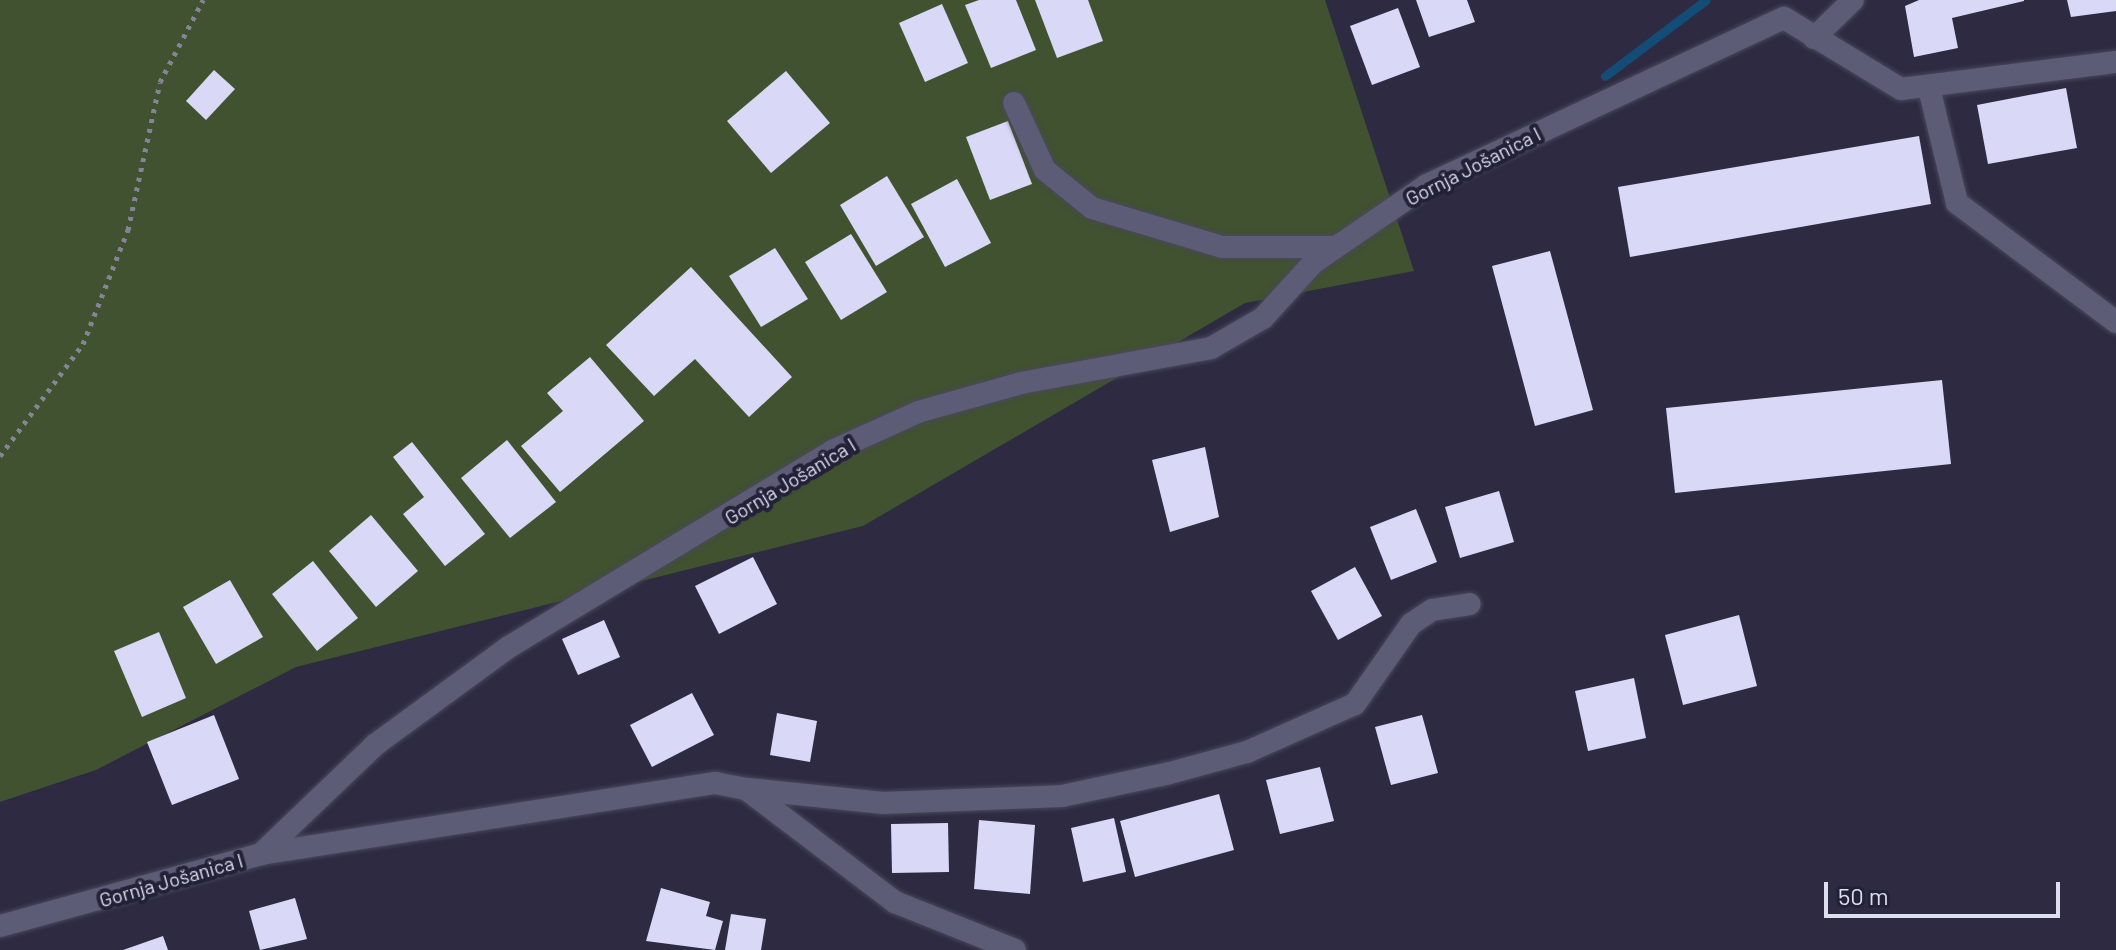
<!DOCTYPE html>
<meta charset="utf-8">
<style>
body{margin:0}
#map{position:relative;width:2116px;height:950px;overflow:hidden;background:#2d2a42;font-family:Barlow,sans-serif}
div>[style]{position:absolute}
.green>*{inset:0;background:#40522f}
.stream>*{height:9px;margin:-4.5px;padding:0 4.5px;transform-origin:4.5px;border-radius:4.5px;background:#124c77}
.building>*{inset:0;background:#d9d8f7}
.path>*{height:5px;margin-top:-2.5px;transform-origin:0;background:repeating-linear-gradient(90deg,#858397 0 4px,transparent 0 10px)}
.roads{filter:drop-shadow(0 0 2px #4a485b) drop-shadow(0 0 2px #4a485b)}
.minor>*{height:22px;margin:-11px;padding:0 11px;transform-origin:11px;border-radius:11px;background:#5d5c77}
span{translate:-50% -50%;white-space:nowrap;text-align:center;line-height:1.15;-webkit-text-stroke:8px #232138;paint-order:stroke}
.street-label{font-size:20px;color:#dfdeee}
.scale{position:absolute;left:1824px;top:882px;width:236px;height:36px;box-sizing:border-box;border:4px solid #dfdeee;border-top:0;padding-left:10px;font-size:24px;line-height:28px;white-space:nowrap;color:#dfdeee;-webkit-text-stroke:6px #232138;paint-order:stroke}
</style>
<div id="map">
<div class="green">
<i style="clip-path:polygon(0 0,1325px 0,1414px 271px,1245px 303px,863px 526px,296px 667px,96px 770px,0 802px)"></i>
</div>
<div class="stream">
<i style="left:1605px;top:76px;width:126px;rotate:-37deg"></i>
</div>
<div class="building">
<i style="clip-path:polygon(979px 0,1016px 0,1036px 50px,991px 68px,965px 5px)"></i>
<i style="clip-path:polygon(1035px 0,1088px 0,1103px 41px,1057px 58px)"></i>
<i style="clip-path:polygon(1416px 0,1467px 0,1475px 22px,1429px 37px)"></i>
<i style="clip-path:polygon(1919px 0,2024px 0,2024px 1px,1952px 18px,1958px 48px,1914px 57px,1905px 6px)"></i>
<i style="clip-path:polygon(2067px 0,2116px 0,2116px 11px,2071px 17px)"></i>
<i style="clip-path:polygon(942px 4px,968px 63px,925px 82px,899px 23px)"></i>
<i style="clip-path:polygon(1398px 8px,1420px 67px,1372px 85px,1350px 26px)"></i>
<i style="clip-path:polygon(214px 70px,235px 89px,206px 120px,186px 101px)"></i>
<i style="clip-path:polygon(786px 71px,830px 123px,771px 173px,727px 121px)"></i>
<i style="clip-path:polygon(2066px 88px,2077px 148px,1988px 164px,1977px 105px)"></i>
<i style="clip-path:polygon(1008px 121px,1032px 184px,990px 200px,966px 137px)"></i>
<i style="clip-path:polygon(1919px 136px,1931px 204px,1630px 257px,1618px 187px)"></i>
<i style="clip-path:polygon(887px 176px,924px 237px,876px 266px,840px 205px)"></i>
<i style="clip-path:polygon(957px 179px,991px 243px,945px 267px,911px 204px)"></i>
<i style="clip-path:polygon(851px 234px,887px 292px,841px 320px,805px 262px)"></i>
<i style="clip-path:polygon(775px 248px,808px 299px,761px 327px,729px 276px)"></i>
<i style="clip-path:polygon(1550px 251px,1593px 410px,1535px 426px,1492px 266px)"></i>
<i style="clip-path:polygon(691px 267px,792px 377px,749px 417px,695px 359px,654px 396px,606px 345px)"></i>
<i style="clip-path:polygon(590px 357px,644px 421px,560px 492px,521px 446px,563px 411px,547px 393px)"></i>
<i style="clip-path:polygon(1942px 380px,1951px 464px,1675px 493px,1666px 408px)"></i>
<i style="clip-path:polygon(507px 440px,556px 502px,510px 538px,461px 478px)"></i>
<i style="clip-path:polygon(412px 442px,485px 534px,445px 566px,403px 514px,424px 497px,393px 457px)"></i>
<i style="clip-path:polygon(1205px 447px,1219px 517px,1170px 532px,1152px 460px)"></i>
<i style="clip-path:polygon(1499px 491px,1514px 542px,1460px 558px,1445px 507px)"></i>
<i style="clip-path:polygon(1416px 509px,1437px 562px,1391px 580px,1370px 527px)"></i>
<i style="clip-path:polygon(371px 515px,418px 571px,376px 607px,329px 551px)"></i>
<i style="clip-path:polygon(753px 557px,777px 604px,719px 634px,695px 586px)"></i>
<i style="clip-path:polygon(313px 561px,358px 618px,317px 651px,272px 594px)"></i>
<i style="clip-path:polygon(1355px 567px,1382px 616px,1338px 640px,1311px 591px)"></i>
<i style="clip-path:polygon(230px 580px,263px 637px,216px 664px,183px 607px)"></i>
<i style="clip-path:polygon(1739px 615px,1757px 686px,1683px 705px,1665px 635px)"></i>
<i style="clip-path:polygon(604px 620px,620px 657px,578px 675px,562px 639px)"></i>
<i style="clip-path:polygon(159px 632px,186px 698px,142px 717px,114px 651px)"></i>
<i style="clip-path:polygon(1634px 678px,1646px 738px,1588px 751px,1575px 691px)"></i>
<i style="clip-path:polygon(692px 693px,714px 735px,652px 767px,630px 725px)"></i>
<i style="clip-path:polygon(777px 713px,817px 721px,810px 762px,770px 755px)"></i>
<i style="clip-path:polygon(214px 715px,239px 779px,172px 805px,147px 742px)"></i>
<i style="clip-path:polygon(1422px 715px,1438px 773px,1391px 785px,1375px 727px)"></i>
<i style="clip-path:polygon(1320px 767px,1334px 821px,1280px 834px,1266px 780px)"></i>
<i style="clip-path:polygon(1219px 794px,1234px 850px,1135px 877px,1120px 821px)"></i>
<i style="clip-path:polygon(1114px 818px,1126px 872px,1083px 882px,1071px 828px)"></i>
<i style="clip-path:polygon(979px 820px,1035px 825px,1030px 894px,974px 889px)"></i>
<i style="clip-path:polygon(948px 823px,949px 872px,892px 873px,891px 824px)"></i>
<i style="clip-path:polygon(661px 888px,710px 902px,706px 916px,723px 921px,715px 950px,646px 941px)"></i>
<i style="clip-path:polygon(295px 898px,307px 939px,260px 950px,249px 911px)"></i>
<i style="clip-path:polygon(731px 914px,766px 919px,761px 950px,725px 950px)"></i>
<i style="clip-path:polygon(163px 936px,168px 950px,123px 950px)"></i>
</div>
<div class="path">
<i style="left:0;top:456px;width:139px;rotate:-53.5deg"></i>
<i style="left:83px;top:344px;width:123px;rotate:-68.5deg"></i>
<i style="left:128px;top:230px;width:151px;rotate:-77.8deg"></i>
<i style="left:160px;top:82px;width:93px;rotate:-62.3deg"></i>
</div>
<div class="roads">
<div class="minor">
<i style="left:1784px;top:18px;width:137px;rotate:31.3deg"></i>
<i style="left:1901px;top:89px;width:217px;rotate:-7.2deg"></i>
<i style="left:1814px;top:38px;width:54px;rotate:-44.3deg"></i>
<i style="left:1929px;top:88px;width:118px;rotate:76.3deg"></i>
<i style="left:1957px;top:203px;width:199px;rotate:36.8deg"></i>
<i style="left:1014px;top:103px;width:74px;rotate:65.2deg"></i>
<i style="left:1045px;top:170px;width:60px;rotate:39deg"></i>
<i style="left:1092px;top:208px;width:136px;rotate:16.7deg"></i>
<i style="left:1222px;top:247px;width:113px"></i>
<i style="left:748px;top:789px;width:136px;rotate:5.9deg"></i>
<i style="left:883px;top:803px;width:179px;rotate:-2.2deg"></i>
<i style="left:1062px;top:796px;width:110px;rotate:-12deg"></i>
<i style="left:1170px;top:773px;width:80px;rotate:-15.3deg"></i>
<i style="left:1247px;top:752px;width:118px;rotate:-24deg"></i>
<i style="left:1355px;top:704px;width:98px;rotate:-55deg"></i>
<i style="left:1411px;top:624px;width:25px;rotate:-34deg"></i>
<i style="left:1432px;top:610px;width:38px;rotate:-9deg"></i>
<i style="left:261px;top:854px;width:460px;rotate:-8.9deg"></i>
<i style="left:715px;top:783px;width:32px;rotate:11deg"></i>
<i style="left:746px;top:789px;width:187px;rotate:37.2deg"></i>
<i style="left:895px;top:902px;width:129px;rotate:21.8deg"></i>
<i style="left:0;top:926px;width:271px;rotate:-15.4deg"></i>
<i style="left:261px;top:854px;width:158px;rotate:-43.7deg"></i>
<i style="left:375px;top:745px;width:166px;rotate:-36.2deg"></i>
<i style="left:509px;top:647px;width:378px;rotate:-31.2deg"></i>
<i style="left:832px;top:451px;width:94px;rotate:-24.4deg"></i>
<i style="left:918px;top:412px;width:107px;rotate:-15.7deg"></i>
<i style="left:1021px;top:383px;width:193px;rotate:-10.4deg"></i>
<i style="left:1211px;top:348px;width:60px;rotate:-30deg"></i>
<i style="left:1263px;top:318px;width:74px;rotate:-47.7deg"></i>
<i style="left:1313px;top:263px;width:138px;rotate:-34.4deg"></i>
<i style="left:1427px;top:185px;width:394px;rotate:-25.1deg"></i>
</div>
</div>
<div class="street-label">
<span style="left:1473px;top:166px;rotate:-27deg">Gornja Jošanica I</span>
<span style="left:790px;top:481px;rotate:-31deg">Gornja Jošanica I</span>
<span style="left:171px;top:880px;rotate:-16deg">Gornja Jošanica I</span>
</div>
<div class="scale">50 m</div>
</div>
